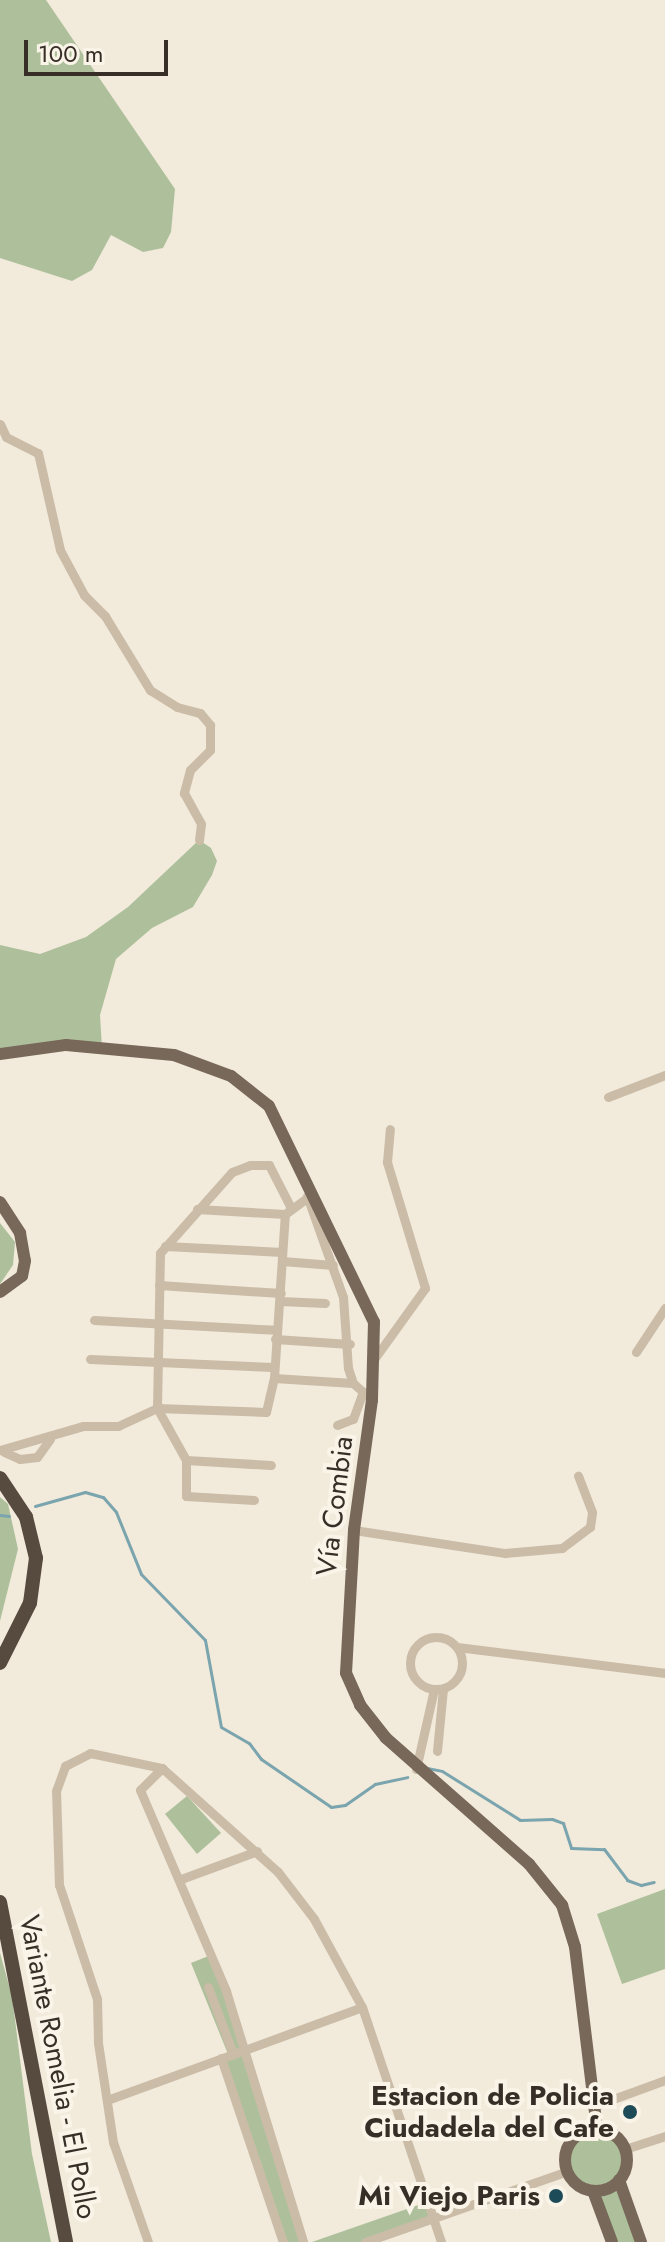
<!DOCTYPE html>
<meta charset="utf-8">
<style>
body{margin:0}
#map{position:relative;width:665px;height:2242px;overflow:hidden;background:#f2eadb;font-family:Jost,sans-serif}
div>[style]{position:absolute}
.green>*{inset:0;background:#aec09b}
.stream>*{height:3px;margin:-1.5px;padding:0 1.5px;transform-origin:1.5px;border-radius:1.5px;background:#7aa4ae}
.minor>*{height:9px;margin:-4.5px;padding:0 4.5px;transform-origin:4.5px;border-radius:4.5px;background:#cabca7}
.minor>.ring{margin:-4.5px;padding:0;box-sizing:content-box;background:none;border:9px solid #cabca7;border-radius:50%}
.major>*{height:12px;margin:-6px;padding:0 6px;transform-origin:6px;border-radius:6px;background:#786859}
.major>.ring{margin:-6px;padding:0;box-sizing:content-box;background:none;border:12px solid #786859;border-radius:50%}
.highway>*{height:14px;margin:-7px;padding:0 7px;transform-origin:7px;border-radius:7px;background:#574a3f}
.dots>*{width:22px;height:22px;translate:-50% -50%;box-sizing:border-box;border:4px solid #f9f4e7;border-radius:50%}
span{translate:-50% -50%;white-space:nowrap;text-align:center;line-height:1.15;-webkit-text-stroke:8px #f9f4e7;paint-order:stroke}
.street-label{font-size:28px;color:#362e27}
.poi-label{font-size:28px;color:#362e27;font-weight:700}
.right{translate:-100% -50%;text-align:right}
.scale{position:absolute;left:24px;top:40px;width:144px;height:36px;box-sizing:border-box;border:4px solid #362e27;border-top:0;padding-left:10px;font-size:24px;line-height:28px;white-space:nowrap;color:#362e27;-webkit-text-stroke:6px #f9f4e7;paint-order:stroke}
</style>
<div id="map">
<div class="green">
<i style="clip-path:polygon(0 0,46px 0,175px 189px,171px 232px,163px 248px,143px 252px,111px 235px,92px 270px,72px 281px,0 258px)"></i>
<i style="clip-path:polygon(199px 840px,211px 848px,217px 861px,212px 875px,193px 907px,152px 928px,116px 959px,100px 1015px,102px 1048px,0 1054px,0 945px,40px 954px,86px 937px,128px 907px)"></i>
<i style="clip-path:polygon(0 1223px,15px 1242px,13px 1265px,0 1284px)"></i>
<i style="clip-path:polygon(0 1497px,8px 1504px,18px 1549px,0 1621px)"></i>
<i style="clip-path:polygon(187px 1796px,221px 1833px,197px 1854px,165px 1814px)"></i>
<i style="clip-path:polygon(665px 1889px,665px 1969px,622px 1984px,597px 1914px)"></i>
<i style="clip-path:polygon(0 1953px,12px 1996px,32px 2154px,51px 2242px,0 2242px)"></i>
<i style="clip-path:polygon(211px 1955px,303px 2242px,283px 2242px,221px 2058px,228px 2054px,191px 1963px)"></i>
<i style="clip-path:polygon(589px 2130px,609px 2132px,625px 2149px,627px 2166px,619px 2181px,641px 2242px,612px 2242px,593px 2191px,578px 2184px,568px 2171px,569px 2146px)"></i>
<i style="clip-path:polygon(427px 2202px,433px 2218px,365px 2242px,312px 2242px)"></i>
</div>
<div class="stream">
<i style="left:35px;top:1506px;width:52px;rotate:-15.6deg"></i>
<i style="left:85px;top:1492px;width:19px;rotate:16deg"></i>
<i style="left:103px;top:1497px;width:20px;rotate:49deg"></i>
<i style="left:116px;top:1512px;width:67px;rotate:68deg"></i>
<i style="left:141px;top:1574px;width:92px;rotate:45.9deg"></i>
<i style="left:205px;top:1640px;width:88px;rotate:79.6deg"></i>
<i style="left:221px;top:1727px;width:32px;rotate:30deg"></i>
<i style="left:249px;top:1743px;width:20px;rotate:53deg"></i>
<i style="left:261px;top:1759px;width:85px;rotate:34.4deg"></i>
<i style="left:331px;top:1807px;width:14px;rotate:-8deg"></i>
<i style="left:345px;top:1805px;width:37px;rotate:-35deg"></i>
<i style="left:375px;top:1784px;width:33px;rotate:-12deg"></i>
<i style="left:0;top:1515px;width:9px;rotate:6deg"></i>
<i style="left:427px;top:1768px;width:15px;rotate:11deg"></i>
<i style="left:442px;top:1771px;width:92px;rotate:32.1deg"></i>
<i style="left:520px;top:1820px;width:32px;rotate:-2deg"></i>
<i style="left:552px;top:1819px;width:12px;rotate:20deg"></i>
<i style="left:563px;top:1823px;width:26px;rotate:72deg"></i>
<i style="left:571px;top:1848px;width:33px;rotate:2deg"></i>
<i style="left:604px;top:1849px;width:39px;rotate:53deg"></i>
<i style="left:627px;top:1880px;width:15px;rotate:20deg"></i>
<i style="left:641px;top:1885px;width:13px;rotate:-13deg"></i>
</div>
<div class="minor">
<i style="left:0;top:424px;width:14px;rotate:65deg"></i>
<i style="left:6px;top:437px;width:36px;rotate:27deg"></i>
<i style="left:38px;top:453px;width:99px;rotate:77.2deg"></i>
<i style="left:60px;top:550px;width:51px;rotate:61.9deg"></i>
<i style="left:84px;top:595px;width:30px;rotate:45deg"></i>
<i style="left:105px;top:616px;width:87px;rotate:58.7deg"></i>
<i style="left:150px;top:690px;width:32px;rotate:32deg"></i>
<i style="left:177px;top:707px;width:24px;rotate:15deg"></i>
<i style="left:200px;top:713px;width:16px;rotate:50deg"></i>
<i style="left:210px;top:725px;width:25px;rotate:90deg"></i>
<i style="left:210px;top:750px;width:28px;rotate:135deg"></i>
<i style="left:190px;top:770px;width:24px;rotate:105deg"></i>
<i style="left:184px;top:793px;width:35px;rotate:61deg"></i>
<i style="left:201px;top:824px;width:16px;rotate:97deg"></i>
<i style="left:608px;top:1097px;width:61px;rotate:-21.1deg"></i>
<i style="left:307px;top:1196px;width:107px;rotate:70.4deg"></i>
<i style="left:343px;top:1297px;width:71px;rotate:86deg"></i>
<i style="left:348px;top:1368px;width:16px;rotate:72deg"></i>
<i style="left:353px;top:1383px;width:25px;rotate:42deg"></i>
<i style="left:197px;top:1209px;width:88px;rotate:3.3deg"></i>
<i style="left:165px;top:1246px;width:117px;rotate:2.9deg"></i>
<i style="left:282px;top:1261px;width:51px;rotate:4.5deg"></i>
<i style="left:159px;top:1285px;width:122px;rotate:3.8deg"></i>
<i style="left:280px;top:1301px;width:45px;rotate:2.5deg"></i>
<i style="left:94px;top:1320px;width:182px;rotate:3.1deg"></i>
<i style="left:275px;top:1339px;width:75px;rotate:3.8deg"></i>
<i style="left:636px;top:1352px;width:53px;rotate:-56.6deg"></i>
<i style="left:90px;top:1359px;width:184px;rotate:2.5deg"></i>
<i style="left:372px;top:1362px;width:91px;rotate:-54.4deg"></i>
<i style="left:425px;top:1288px;width:132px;rotate:-106.8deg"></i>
<i style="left:387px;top:1162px;width:33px;rotate:-85deg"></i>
<i style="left:274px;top:1378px;width:79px;rotate:3.6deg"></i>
<i style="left:337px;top:1425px;width:17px;rotate:-21deg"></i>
<i style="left:353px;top:1419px;width:29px;rotate:-70deg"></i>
<i style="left:0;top:1450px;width:86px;rotate:-16.1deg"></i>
<i style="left:83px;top:1426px;width:35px"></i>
<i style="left:118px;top:1426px;width:43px;rotate:-24.8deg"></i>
<i style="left:157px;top:1408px;width:109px;rotate:2.1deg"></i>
<i style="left:266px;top:1412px;width:35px;rotate:-77deg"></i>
<i style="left:274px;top:1378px;width:164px;rotate:-86.2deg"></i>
<i style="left:285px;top:1214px;width:26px;rotate:-36deg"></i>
<i style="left:4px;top:1452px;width:17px;rotate:24deg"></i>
<i style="left:20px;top:1459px;width:17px;rotate:-7deg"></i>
<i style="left:37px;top:1457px;width:22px;rotate:-54deg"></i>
<i style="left:186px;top:1460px;width:85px;rotate:3.4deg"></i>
<i style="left:254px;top:1500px;width:68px;rotate:-176.6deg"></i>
<i style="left:186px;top:1496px;width:36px;rotate:-90deg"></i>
<i style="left:186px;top:1460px;width:60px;rotate:-119.1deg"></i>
<i style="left:157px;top:1408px;width:155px;rotate:-88.9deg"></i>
<i style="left:160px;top:1253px;width:108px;rotate:-48.4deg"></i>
<i style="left:232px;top:1172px;width:19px;rotate:-21deg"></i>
<i style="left:250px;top:1165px;width:19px"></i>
<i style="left:269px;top:1165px;width:46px;rotate:62.9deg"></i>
<i style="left:354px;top:1530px;width:153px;rotate:8.7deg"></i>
<i style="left:505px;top:1553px;width:57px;rotate:-5deg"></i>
<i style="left:562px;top:1548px;width:35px;rotate:-37deg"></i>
<i style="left:590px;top:1527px;width:15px;rotate:-82deg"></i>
<i style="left:592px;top:1512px;width:39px;rotate:-111deg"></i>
<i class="ring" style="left:410px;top:1637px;width:43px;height:43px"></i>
<i style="left:457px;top:1647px;width:210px;rotate:7.1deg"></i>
<i style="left:437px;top:1751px;width:62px;rotate:-84.5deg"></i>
<i style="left:162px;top:1768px;width:31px;rotate:135deg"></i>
<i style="left:140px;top:1790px;width:219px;rotate:66.8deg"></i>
<i style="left:226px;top:1991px;width:263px;rotate:72.9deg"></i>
<i style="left:416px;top:1769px;width:82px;rotate:-77.3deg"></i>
<i style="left:181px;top:1879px;width:81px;rotate:-20.2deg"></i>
<i style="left:208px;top:1987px;width:72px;rotate:69.5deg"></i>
<i style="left:221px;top:2058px;width:194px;rotate:71.4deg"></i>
<i style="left:107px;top:2100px;width:271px;rotate:-20deg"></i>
<i style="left:594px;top:2106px;width:76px;rotate:-20.1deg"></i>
<i style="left:625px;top:2149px;width:42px;rotate:-18deg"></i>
<i style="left:148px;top:2242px;width:106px;rotate:-109.3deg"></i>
<i style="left:113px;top:2142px;width:100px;rotate:-98.6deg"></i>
<i style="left:98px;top:2043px;width:44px;rotate:-91.3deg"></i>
<i style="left:97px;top:1999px;width:120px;rotate:-108.4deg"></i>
<i style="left:59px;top:1885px;width:94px;rotate:-91.8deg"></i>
<i style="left:56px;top:1791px;width:27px;rotate:-70deg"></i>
<i style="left:65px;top:1766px;width:28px;rotate:-27deg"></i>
<i style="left:90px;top:1753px;width:74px;rotate:11.8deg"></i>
<i style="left:162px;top:1768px;width:156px;rotate:41.9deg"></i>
<i style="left:278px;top:1872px;width:59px;rotate:52.5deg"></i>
<i style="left:314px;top:1919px;width:100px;rotate:61.4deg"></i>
<i style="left:362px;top:2007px;width:248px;rotate:71.4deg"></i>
<i style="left:365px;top:2242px;width:215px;rotate:-19.3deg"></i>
</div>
<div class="major">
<i style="left:0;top:1054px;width:67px;rotate:-7.8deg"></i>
<i style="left:66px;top:1045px;width:108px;rotate:5.3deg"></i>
<i style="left:174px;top:1055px;width:61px;rotate:20.2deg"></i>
<i style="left:231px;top:1076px;width:48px;rotate:38.3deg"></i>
<i style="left:269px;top:1106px;width:240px;rotate:64.1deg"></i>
<i style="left:374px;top:1322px;width:78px;rotate:91.5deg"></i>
<i style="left:372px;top:1400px;width:131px;rotate:97.9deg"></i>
<i style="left:354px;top:1530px;width:143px;rotate:93.2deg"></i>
<i style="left:346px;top:1673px;width:35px;rotate:66deg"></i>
<i style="left:360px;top:1705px;width:42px;rotate:51.8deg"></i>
<i style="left:386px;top:1738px;width:191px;rotate:41.4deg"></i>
<i style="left:529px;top:1864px;width:53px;rotate:51.2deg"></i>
<i style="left:562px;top:1905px;width:44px;rotate:72.8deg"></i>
<i style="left:575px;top:1947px;width:183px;rotate:83.1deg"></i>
<i style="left:0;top:1202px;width:37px;rotate:57deg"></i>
<i style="left:20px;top:1233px;width:28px;rotate:80deg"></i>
<i style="left:25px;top:1261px;width:15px;rotate:101deg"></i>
<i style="left:22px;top:1276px;width:27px;rotate:144deg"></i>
<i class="ring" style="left:565px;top:2129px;width:50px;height:50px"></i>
<i style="left:619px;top:2180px;width:66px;rotate:70.5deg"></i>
<i style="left:593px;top:2191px;width:54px;rotate:69.6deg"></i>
</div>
<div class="highway">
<i style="left:0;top:1478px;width:47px;rotate:56.3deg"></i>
<i style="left:26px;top:1517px;width:42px;rotate:76.3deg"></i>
<i style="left:36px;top:1558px;width:45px;rotate:97.6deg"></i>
<i style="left:30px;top:1603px;width:67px;rotate:116.6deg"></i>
<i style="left:0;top:1902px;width:346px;rotate:79deg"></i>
</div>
<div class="dots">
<i style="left:630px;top:2112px;background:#1d4b57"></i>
<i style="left:556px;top:2196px;background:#1d4b57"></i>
</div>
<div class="street-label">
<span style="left:335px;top:1506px;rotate:-83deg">Vía Combia</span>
<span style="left:58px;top:2067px;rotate:79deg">Variante Romelia - El Pollo</span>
</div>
<div class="poi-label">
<span class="right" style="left:614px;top:2112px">Estacion de Policia<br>Ciudadela del Cafe</span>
<span class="right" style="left:540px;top:2196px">Mi Viejo Paris</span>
</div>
<div class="scale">100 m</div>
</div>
